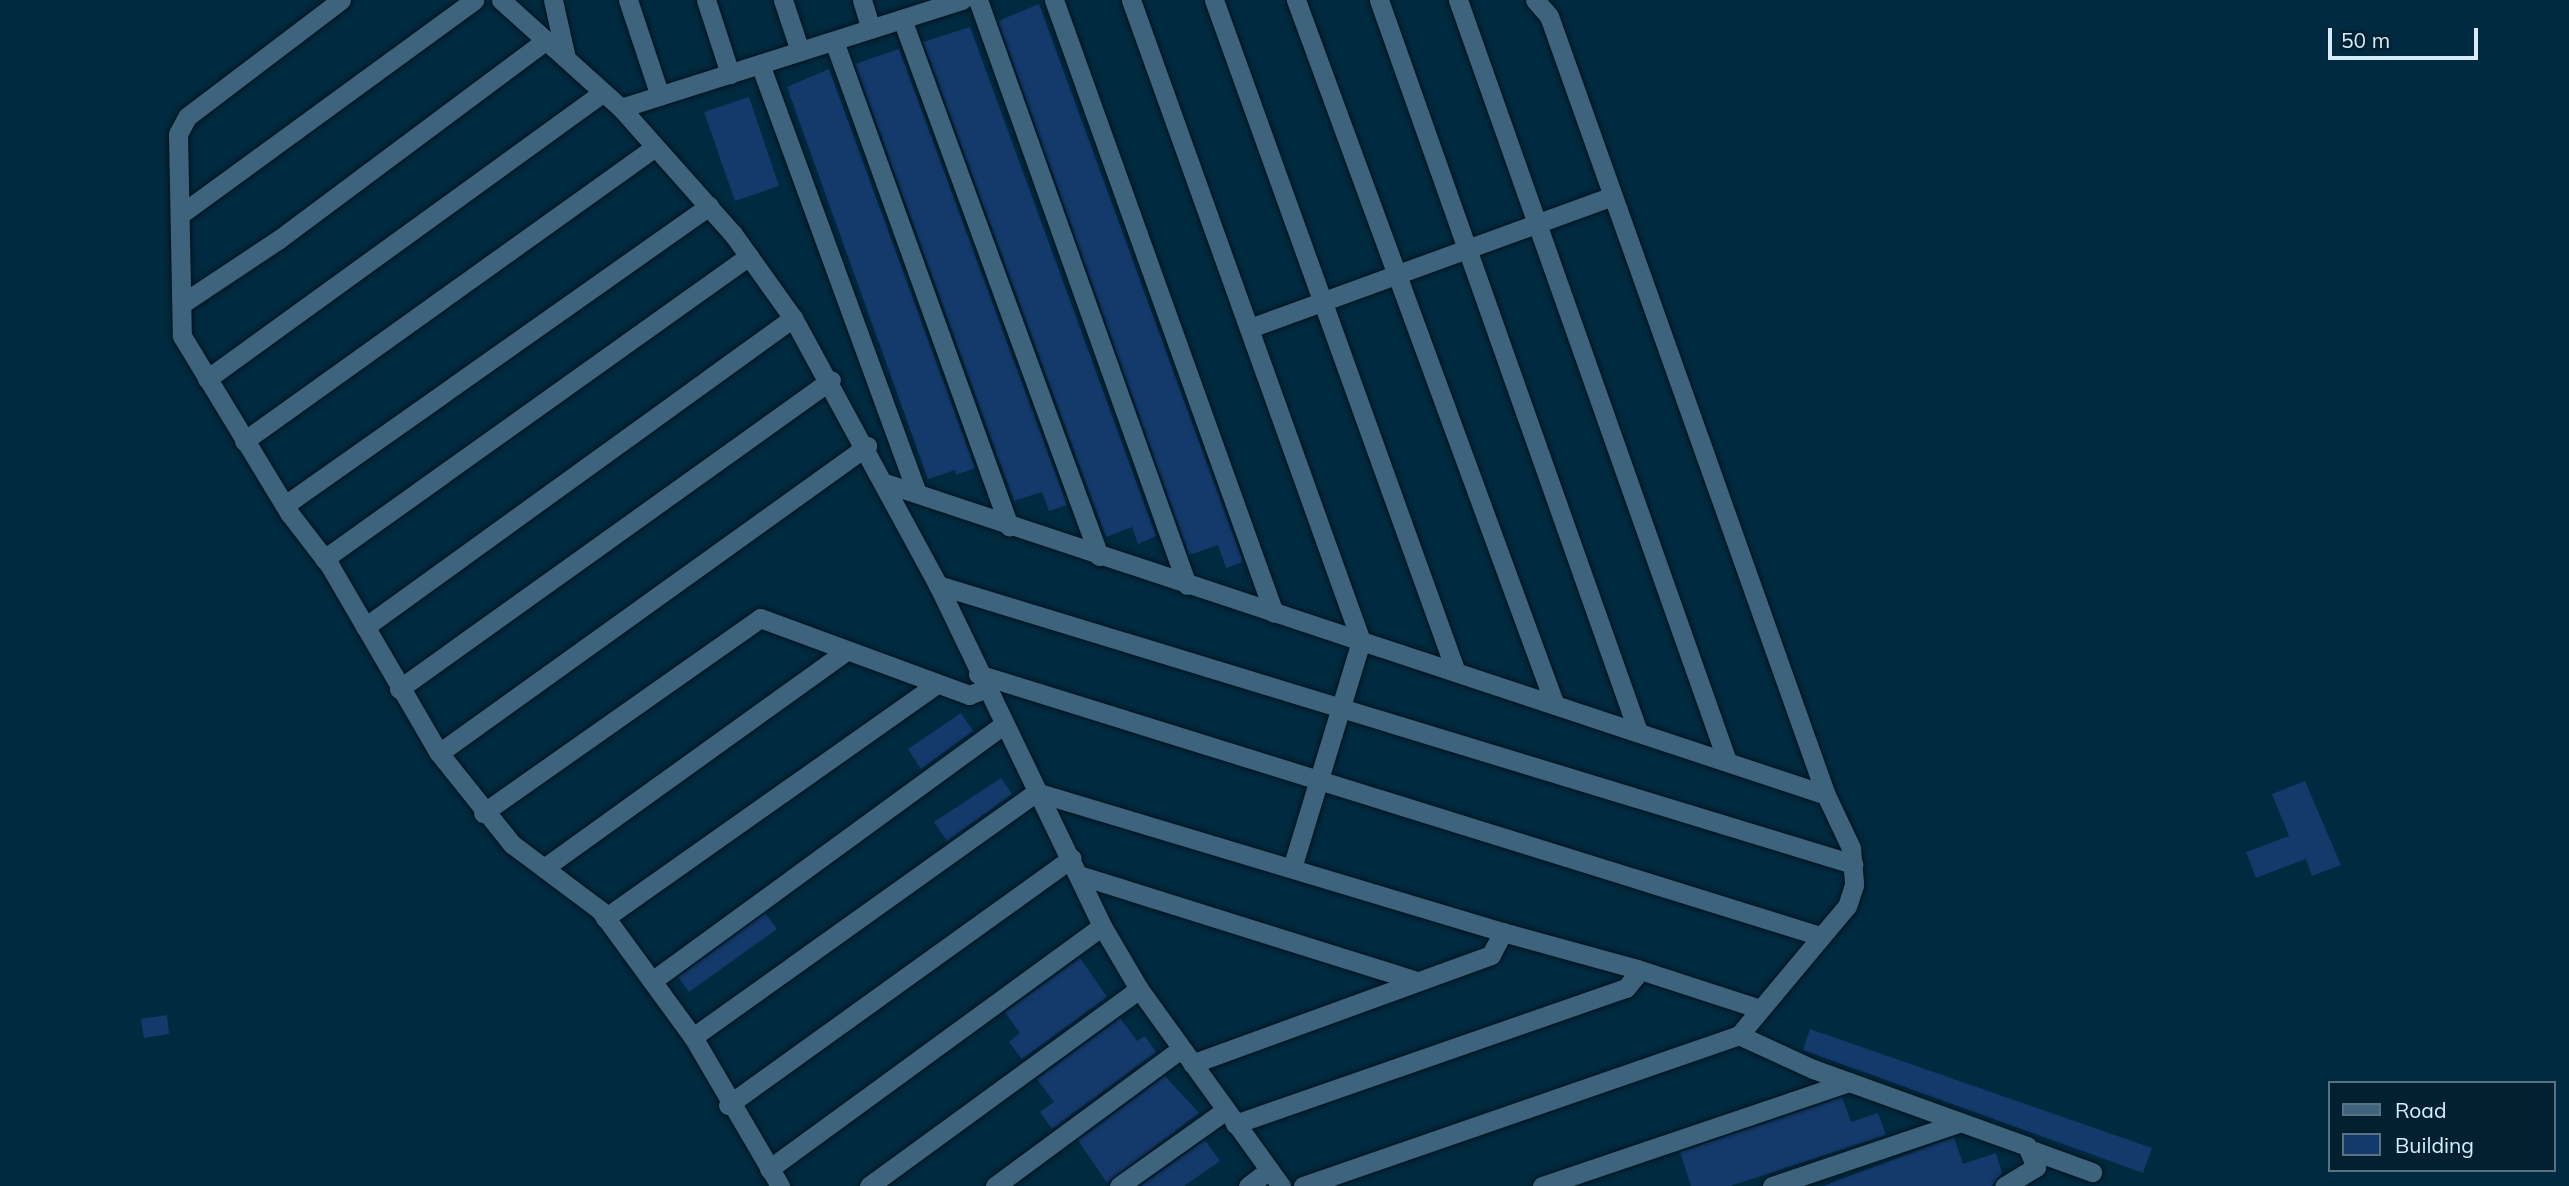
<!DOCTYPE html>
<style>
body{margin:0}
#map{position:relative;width:2569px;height:1186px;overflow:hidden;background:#002a3f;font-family:Mulish,sans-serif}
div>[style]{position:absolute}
.building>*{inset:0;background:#143a6b}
.roads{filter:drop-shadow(0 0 2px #01121d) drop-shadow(0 0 2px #01121d)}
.minor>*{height:19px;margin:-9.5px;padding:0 9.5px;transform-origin:9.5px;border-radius:9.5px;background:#3d647c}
span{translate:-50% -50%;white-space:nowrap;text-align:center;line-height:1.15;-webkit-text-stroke:7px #022030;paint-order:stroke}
.legend{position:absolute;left:2328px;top:1081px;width:228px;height:91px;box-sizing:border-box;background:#022030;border:2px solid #577281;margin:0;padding:9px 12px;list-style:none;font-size:21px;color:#d7ecfa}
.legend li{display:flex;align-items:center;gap:14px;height:35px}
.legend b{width:35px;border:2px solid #577281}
.scale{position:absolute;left:2328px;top:28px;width:150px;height:32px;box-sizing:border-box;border:4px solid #d7ecfa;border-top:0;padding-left:9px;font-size:21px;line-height:24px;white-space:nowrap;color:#d7ecfa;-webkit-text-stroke:5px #022030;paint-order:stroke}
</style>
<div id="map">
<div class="building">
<i style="clip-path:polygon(1039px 4px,1243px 562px,1226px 568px,1218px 545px,1189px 555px,998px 21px)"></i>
<i style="clip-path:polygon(970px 27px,1156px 536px,1138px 544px,1132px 527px,1106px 537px,923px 42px)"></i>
<i style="clip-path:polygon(899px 49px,1067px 505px,1049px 511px,1042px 492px,1014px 501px,855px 64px)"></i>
<i style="clip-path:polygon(829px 69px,975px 468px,956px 475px,955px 470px,928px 479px,787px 87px)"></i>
<i style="clip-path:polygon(749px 97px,779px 186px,735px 201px,704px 112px)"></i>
<i style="clip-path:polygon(961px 713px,973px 731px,921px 769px,908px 749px)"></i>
<i style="clip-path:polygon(1001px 778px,1012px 794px,947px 841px,934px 822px)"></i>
<i style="clip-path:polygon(2305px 781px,2341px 865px,2312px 876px,2306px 859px,2256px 878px,2246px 852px,2289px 836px,2272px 794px)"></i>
<i style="clip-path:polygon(765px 913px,777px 929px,689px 992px,678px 977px)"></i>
<i style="clip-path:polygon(1080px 958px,1107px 997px,1022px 1059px,1009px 1042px,1020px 1033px,1005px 1012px)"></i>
<i style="clip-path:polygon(167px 1015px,169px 1034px,144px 1038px,141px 1019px)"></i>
<i style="clip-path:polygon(1120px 1018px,1137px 1041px,1145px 1036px,1156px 1052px,1052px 1129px,1040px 1112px,1054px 1102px,1037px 1079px)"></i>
<i style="clip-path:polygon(1810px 1029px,2152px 1148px,2143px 1173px,1803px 1050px)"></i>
<i style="clip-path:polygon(1165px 1076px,1199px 1113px,1107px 1183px,1078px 1140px)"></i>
<i style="clip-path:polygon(1842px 1097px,1851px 1122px,1878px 1113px,1886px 1135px,1730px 1186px,1691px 1186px,1680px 1152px)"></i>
<i style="clip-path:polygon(1954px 1137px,1963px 1164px,1996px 1153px,2002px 1173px,1992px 1186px,1823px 1186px)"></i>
<i style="clip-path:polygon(1205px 1140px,1220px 1161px,1184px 1186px,1140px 1186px)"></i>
</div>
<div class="roads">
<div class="minor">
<i style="left:341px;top:0;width:193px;rotate:142.8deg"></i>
<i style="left:187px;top:117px;width:19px;rotate:118deg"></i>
<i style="left:178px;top:134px;width:202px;rotate:88.9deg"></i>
<i style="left:182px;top:336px;width:208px;rotate:58.8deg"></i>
<i style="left:290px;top:514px;width:66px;rotate:52.4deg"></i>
<i style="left:330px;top:566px;width:216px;rotate:59.8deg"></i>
<i style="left:439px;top:753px;width:117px;rotate:51.3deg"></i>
<i style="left:512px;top:844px;width:110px;rotate:36.9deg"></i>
<i style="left:600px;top:910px;width:157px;rotate:53.8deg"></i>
<i style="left:693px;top:1037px;width:173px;rotate:59.7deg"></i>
<i style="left:501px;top:0;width:161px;rotate:42deg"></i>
<i style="left:621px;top:108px;width:169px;rotate:48.4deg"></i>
<i style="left:733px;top:234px;width:103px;rotate:54.5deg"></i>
<i style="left:793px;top:318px;width:304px;rotate:61.5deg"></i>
<i style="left:938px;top:585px;width:378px;rotate:64.3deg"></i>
<i style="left:1102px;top:926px;width:73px;rotate:59.6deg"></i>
<i style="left:1139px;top:989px;width:243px;rotate:54.2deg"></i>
<i style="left:553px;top:0;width:59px;rotate:77.4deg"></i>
<i style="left:628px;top:0;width:101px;rotate:71.6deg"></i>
<i style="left:706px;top:0;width:78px;rotate:72deg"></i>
<i style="left:783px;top:0;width:54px;rotate:71.6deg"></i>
<i style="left:862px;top:0;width:30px;rotate:73deg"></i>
<i style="left:978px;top:0;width:621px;rotate:70.34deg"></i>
<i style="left:1054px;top:0;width:651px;rotate:70.26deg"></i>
<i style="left:1131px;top:0;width:681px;rotate:70.26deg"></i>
<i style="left:1361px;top:641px;width:237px;rotate:106.9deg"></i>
<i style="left:1214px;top:0;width:714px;rotate:70.2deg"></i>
<i style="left:1296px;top:0;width:751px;rotate:69.83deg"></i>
<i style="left:1379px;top:0;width:776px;rotate:70.51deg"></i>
<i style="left:1458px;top:0;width:807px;rotate:70.53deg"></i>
<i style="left:1535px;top:0;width:21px;rotate:49deg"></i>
<i style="left:1549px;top:16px;width:827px;rotate:70.43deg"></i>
<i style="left:1826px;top:795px;width:59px;rotate:64.7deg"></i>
<i style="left:1851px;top:848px;width:37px;rotate:85deg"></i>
<i style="left:1854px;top:885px;width:22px;rotate:108deg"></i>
<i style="left:1847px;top:906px;width:168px;rotate:129.9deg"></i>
<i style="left:1739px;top:1035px;width:81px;rotate:24.7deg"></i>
<i style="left:1813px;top:1069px;width:227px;rotate:19.8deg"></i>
<i style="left:2027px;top:1146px;width:23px;rotate:67deg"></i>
<i style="left:2036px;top:1167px;width:37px;rotate:149deg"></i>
<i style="left:902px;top:19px;width:572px;rotate:69.85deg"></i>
<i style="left:834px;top:41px;width:516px;rotate:70.16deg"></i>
<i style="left:760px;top:64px;width:457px;rotate:69.9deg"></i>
<i style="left:621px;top:108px;width:358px;rotate:-17.6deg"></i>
<i style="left:181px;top:214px;width:363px;rotate:-36.1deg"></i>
<i style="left:183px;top:303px;width:114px;rotate:-33.6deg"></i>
<i style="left:278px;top:240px;width:334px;rotate:-36.7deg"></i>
<i style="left:1250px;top:328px;width:386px;rotate:-20deg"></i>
<i style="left:207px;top:379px;width:489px;rotate:-35.9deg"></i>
<i style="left:244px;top:441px;width:505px;rotate:-35.58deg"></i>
<i style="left:885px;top:483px;width:991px;rotate:18.34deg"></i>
<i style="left:285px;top:505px;width:519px;rotate:-35.19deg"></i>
<i style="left:324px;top:559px;width:522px;rotate:-35.49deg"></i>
<i style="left:938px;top:585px;width:957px;rotate:16.96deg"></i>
<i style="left:365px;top:627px;width:528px;rotate:-35.83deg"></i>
<i style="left:978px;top:674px;width:882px;rotate:17.28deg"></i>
<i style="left:399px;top:689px;width:531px;rotate:-35.58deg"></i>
<i style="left:439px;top:753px;width:527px;rotate:-35.65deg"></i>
<i style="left:483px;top:813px;width:339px;rotate:-35.1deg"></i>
<i style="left:760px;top:618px;width:223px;rotate:20.2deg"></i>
<i style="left:969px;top:695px;width:17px;rotate:-21deg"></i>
<i style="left:544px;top:868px;width:372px;rotate:-35.7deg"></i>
<i style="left:1082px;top:876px;width:351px;rotate:17.4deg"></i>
<i style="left:605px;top:918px;width:406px;rotate:-35.2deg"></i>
<i style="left:1637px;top:969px;width:129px;rotate:18deg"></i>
<i style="left:652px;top:981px;width:434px;rotate:-36.1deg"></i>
<i style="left:693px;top:1037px;width:422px;rotate:-35.5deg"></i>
<i style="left:1036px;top:792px;width:488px;rotate:16.7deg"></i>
<i style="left:1503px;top:932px;width:26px;rotate:118deg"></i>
<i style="left:1491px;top:955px;width:318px;rotate:160deg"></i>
<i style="left:728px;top:1105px;width:423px;rotate:-35.7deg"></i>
<i style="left:1235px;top:1124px;width:414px;rotate:-19.2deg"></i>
<i style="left:1626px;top:988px;width:14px;rotate:-51deg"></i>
<i style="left:1635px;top:977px;width:8px;rotate:-76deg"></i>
<i style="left:1637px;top:969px;width:139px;rotate:-164.6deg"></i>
<i style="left:2034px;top:1151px;width:62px;rotate:19.9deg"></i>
<i style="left:769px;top:1169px;width:412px;rotate:-36.1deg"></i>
<i style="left:869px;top:1186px;width:334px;rotate:-36.1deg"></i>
<i style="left:995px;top:1186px;width:231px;rotate:-36.4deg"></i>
<i style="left:1119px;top:1186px;width:131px;rotate:-35.4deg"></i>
<i style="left:1248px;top:1186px;width:26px;rotate:-37deg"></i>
<i style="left:1303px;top:1186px;width:461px;rotate:-19.1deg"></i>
<i style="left:1542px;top:1186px;width:324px;rotate:-18.7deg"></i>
<i style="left:1772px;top:1186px;width:196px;rotate:-18.7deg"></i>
</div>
</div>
<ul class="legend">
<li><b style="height:9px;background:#3d647c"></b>Road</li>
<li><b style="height:19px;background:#143a6b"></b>Building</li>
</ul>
<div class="scale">50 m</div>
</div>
